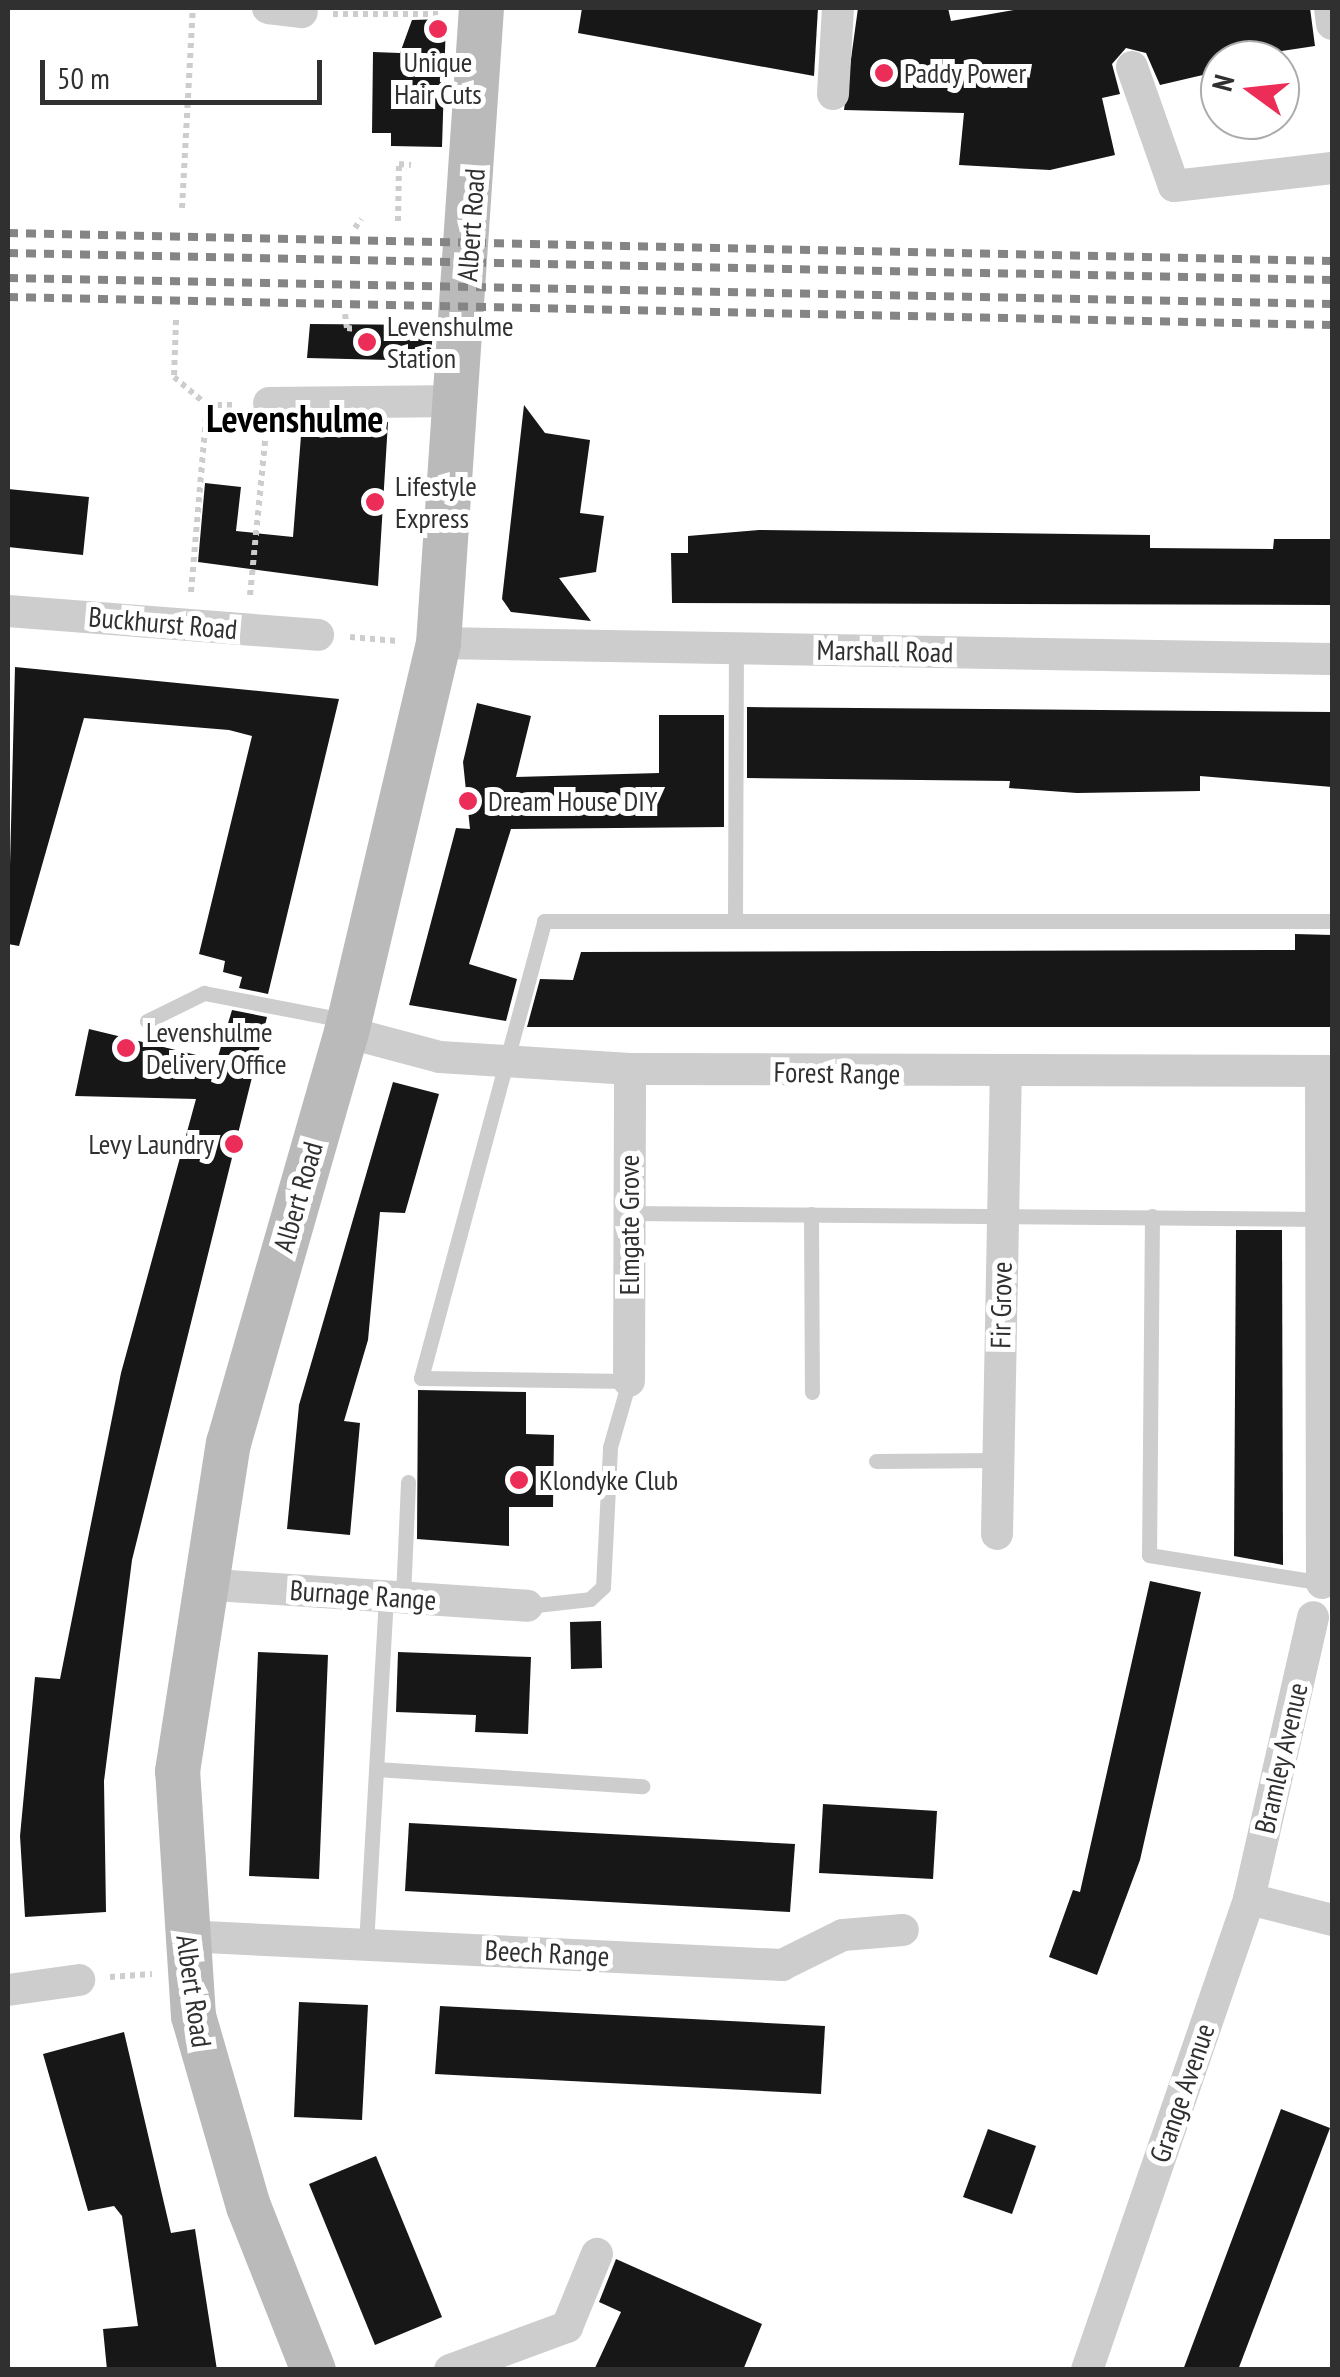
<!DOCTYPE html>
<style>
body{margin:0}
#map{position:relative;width:1340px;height:2377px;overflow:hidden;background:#fff;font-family:"PT Sans Narrow",sans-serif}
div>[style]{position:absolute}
.building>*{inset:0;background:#171717}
.path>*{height:6px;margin-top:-3px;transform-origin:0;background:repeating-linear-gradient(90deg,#cdcdcd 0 5px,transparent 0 10px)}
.service>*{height:15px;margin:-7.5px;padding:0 7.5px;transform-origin:7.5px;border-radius:7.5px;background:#cdcdcd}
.minor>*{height:32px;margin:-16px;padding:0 16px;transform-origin:16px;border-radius:16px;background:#cdcdcd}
.secondary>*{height:45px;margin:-22.5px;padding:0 22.5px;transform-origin:22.5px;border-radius:22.5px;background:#bababa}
.rail>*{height:8px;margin-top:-4px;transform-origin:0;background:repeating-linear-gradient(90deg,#858585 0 10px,transparent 0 18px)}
.dots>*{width:28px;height:28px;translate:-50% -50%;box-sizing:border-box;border:5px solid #fff;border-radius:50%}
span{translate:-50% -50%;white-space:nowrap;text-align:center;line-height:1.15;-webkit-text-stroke:10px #fff;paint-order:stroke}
.poi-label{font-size:28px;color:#303030}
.left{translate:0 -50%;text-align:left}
.right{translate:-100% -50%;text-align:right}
.street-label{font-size:28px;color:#303030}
.district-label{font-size:38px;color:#000;font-weight:700}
.frame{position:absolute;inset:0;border:10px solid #303030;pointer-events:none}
.north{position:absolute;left:1200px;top:40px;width:100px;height:100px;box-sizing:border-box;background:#fff;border:2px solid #acacac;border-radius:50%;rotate:285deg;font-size:28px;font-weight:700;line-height:40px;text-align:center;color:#303030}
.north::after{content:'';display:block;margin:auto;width:35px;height:45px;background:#ec2d58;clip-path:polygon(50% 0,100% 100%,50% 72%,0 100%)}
.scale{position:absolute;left:40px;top:60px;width:282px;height:45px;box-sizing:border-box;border:5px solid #303030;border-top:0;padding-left:12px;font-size:30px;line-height:35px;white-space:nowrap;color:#303030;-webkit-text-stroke:8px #fff;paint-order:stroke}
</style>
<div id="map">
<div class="building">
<i style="clip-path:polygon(582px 8px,818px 8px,814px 76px,578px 33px)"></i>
<i style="clip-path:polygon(858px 8px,948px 8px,951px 21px,1025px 8px,1310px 8px,1315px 46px,1220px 60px,1220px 71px,1160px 85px,1146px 53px,1126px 48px,1112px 64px,1120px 94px,1102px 98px,1115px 155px,1050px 170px,959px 165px,964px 113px,844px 110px)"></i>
<i style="clip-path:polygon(446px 19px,442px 147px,391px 146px,391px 133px,372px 133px,373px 52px,400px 53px,412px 20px)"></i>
<i style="clip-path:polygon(310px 324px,433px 325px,431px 361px,307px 358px)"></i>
<i style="clip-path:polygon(524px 405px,545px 433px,590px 440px,580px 513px,604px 516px,596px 572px,559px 578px,591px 621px,511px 612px,502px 599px)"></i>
<i style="clip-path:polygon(388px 422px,378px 586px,198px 562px,205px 483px,241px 487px,236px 531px,293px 537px,302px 423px)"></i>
<i style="clip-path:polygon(8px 489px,89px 497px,83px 555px,8px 547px)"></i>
<i style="clip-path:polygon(759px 530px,1150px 535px,1150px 548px,1273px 549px,1274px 539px,1332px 539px,1332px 605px,672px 603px,671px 553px,688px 553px,688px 536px)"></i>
<i style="clip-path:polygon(15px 667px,339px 699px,268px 994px,239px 988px,242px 977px,223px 972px,225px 961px,199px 954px,252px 736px,229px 730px,84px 718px,19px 946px,8px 944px)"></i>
<i style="clip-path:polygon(477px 703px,531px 716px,516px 777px,659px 773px,659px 715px,724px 715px,724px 827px,511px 829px,469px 964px,517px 979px,506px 1021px,409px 1005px,456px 828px,470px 829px,463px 762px)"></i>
<i style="clip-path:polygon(747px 707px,1332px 712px,1332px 787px,1200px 776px,1200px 791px,1077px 793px,1009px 788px,1010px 781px,747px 778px)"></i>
<i style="clip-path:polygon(1295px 934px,1332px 935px,1332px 1027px,527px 1027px,540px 979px,573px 980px,581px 952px,1295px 950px)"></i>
<i style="clip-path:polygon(232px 1010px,267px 1017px,132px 1560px,104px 1781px,106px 1912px,25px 1917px,20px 1836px,35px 1677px,60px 1679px,121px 1373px,196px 1099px,75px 1096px,89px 1029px,217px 1060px)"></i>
<i style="clip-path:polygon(393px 1082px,439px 1094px,405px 1213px,380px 1212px,368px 1340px,344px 1421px,360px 1423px,350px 1535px,287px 1529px,299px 1405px)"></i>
<i style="clip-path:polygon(1236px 1230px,1282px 1230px,1283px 1565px,1234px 1556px)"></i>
<i style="clip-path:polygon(418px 1390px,526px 1392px,526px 1434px,554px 1435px,553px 1507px,509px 1507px,509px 1546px,417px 1539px)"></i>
<i style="clip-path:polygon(1150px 1581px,1201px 1592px,1140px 1860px,1097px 1975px,1049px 1957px,1073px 1890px,1080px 1892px)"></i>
<i style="clip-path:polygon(601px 1621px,602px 1668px,571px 1669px,570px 1622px)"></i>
<i style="clip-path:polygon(258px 1652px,328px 1655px,319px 1879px,249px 1876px)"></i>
<i style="clip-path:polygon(398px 1652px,531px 1657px,528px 1734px,475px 1732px,476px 1715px,396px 1712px)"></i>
<i style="clip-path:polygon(823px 1804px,937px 1811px,933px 1879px,819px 1873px)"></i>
<i style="clip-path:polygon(409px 1823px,795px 1844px,790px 1912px,405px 1891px)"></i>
<i style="clip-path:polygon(299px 2002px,368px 2005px,362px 2120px,294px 2117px)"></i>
<i style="clip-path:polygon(440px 2006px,825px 2026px,821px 2094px,435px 2074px)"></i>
<i style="clip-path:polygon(124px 2032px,171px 2233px,195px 2229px,217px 2370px,107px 2370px,103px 2329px,138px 2326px,122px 2216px,114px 2206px,88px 2211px,43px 2054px)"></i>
<i style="clip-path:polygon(1281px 2109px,1330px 2128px,1238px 2370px,1183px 2370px)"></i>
<i style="clip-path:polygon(988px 2129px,1036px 2146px,1012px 2214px,963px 2197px)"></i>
<i style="clip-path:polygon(376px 2156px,442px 2317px,375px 2345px,309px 2184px)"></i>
<i style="clip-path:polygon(616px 2259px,762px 2324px,743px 2370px,594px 2370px,621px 2312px,599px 2302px)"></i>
</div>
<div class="path">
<i style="left:333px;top:14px;width:107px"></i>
<i style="left:182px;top:208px;width:200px;rotate:-86.9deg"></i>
<i style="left:398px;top:221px;width:57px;rotate:-89deg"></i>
<i style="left:399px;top:164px;width:12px;rotate:5deg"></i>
<i style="left:355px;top:228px;width:11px;rotate:-56deg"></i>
<i style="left:345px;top:314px;width:14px;rotate:82deg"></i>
<i style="left:347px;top:328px;width:9px;rotate:6deg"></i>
<i style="left:176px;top:320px;width:57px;rotate:92deg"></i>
<i style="left:174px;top:377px;width:43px;rotate:40.3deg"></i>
<i style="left:207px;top:405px;width:29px"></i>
<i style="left:191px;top:592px;width:187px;rotate:-85.1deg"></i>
<i style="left:250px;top:595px;width:163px;rotate:-84.4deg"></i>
<i style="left:350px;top:637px;width:47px;rotate:4.9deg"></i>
<i style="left:110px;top:1977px;width:42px;rotate:-4.1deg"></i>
</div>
<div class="service">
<i style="left:735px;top:921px;width:272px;rotate:-89.8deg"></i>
<i style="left:147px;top:1021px;width:64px;rotate:-26.2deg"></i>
<i style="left:204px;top:993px;width:143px;rotate:10.9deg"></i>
<i style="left:629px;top:1213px;width:695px;rotate:0.49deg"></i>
<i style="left:811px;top:1214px;width:178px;rotate:89.7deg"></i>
<i style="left:1152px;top:1216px;width:339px;rotate:90.5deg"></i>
<i style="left:1149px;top:1555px;width:177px;rotate:9.1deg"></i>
<i style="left:876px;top:1461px;width:122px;rotate:-0.5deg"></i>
<i style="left:403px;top:1597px;width:115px;rotate:-87.5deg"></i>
<i style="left:527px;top:1606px;width:63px;rotate:-6.3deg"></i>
<i style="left:590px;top:1599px;width:18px;rotate:-43deg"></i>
<i style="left:603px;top:1587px;width:140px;rotate:-87.1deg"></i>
<i style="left:610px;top:1447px;width:69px;rotate:-73.9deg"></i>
<i style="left:629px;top:1381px;width:208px;rotate:-179.2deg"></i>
<i style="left:421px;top:1378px;width:473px;rotate:-74.9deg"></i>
<i style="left:544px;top:921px;width:788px"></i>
<i style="left:376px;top:1769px;width:267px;rotate:3.7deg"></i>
<i style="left:366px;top:1944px;width:349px;rotate:-86.7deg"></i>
</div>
<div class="minor">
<i style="left:268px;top:8px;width:34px;rotate:7deg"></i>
<i style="left:1330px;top:8px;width:16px;rotate:83deg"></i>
<i style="left:1132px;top:67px;width:126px;rotate:70.6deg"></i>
<i style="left:1174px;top:186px;width:159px;rotate:-6.5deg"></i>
<i style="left:833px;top:94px;width:86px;rotate:-86.7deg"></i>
<i style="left:269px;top:403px;width:191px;rotate:-0.6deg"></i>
<i style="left:8px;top:611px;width:311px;rotate:4.4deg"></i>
<i style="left:438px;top:643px;width:894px;rotate:1.03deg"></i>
<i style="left:346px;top:1032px;width:97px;rotate:14.9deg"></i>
<i style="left:440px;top:1057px;width:190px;rotate:3.6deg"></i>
<i style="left:630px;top:1069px;width:702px;rotate:0.16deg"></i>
<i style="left:1321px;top:1071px;width:512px;rotate:89.89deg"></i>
<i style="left:629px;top:1381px;width:312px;rotate:-89.8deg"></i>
<i style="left:997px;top:1534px;width:457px;rotate:-88.9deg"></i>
<i style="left:200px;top:1584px;width:328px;rotate:3.8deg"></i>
<i style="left:1249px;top:1899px;width:289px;rotate:-77.2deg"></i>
<i style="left:184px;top:1936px;width:599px;rotate:2.78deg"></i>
<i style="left:782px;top:1965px;width:68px;rotate:-26.2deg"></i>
<i style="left:843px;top:1935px;width:60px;rotate:-4.8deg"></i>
<i style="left:8px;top:1990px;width:72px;rotate:-8deg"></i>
<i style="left:450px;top:2370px;width:125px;rotate:-20.2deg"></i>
<i style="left:567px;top:2327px;width:79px;rotate:-67.7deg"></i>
<i style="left:1087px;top:2370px;width:498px;rotate:-71deg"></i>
<i style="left:1249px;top:1899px;width:86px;rotate:14.2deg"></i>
</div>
<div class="secondary">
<i style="left:313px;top:2370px;width:176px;rotate:-111.6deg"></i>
<i style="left:248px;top:2206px;width:198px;rotate:-106.1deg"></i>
<i style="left:193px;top:2016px;width:246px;rotate:-93.7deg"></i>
<i style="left:177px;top:1771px;width:332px;rotate:-81.2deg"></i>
<i style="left:228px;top:1443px;width:428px;rotate:-74deg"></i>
<i style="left:346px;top:1032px;width:400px;rotate:-76.7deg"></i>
<i style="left:438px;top:643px;width:636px;rotate:-86.13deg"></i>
</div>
<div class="rail">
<i style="left:8px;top:233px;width:1324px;rotate:1.21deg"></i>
<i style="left:8px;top:253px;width:1324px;rotate:1.17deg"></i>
<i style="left:8px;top:278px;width:1324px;rotate:1.12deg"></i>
<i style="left:8px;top:297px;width:1324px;rotate:1.21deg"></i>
</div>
<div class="dots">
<i style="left:438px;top:29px;background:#ec2d58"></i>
<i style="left:884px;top:73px;background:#ec2d58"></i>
<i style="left:367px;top:342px;background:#ec2d58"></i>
<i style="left:375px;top:502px;background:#ec2d58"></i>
<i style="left:468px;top:801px;background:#ec2d58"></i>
<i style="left:126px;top:1048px;background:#ec2d58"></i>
<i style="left:234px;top:1144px;background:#ec2d58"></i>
<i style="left:519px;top:1480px;background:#ec2d58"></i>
</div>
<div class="poi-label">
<span style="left:438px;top:78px">Unique<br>Hair Cuts</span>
<span class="left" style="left:904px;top:73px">Paddy Power</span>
<span class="left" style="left:387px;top:342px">Levenshulme<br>Station</span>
<span class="left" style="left:395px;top:502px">Lifestyle<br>Express</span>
<span class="left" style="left:488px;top:801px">Dream House DIY</span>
<span class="left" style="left:146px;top:1048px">Levenshulme<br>Delivery Office</span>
<span class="right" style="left:214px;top:1144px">Levy Laundry</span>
<span class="left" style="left:539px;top:1480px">Klondyke Club</span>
</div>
<div class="street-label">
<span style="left:471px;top:225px;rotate:-86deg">Albert Road</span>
<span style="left:163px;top:623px;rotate:5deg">Buckhurst Road</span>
<span style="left:885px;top:651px;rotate:1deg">Marshall Road</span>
<span style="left:837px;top:1073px;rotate:1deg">Forest Range</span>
<span style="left:298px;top:1197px;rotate:-74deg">Albert Road</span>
<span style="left:629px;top:1225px;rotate:-90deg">Elmgate Grove</span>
<span style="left:1001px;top:1305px;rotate:-89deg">Fir Grove</span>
<span style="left:363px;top:1595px;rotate:4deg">Burnage Range</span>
<span style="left:1281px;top:1758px;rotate:-77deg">Bramley Avenue</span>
<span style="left:547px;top:1953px;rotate:3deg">Beech Range</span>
<span style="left:194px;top:1991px;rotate:82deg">Albert Road</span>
<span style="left:1182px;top:2093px;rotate:-71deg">Grange Avenue</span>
</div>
<div class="district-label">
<span style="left:295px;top:418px">Levenshulme</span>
</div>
<div class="frame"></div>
<div class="north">N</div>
<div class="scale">50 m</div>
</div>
